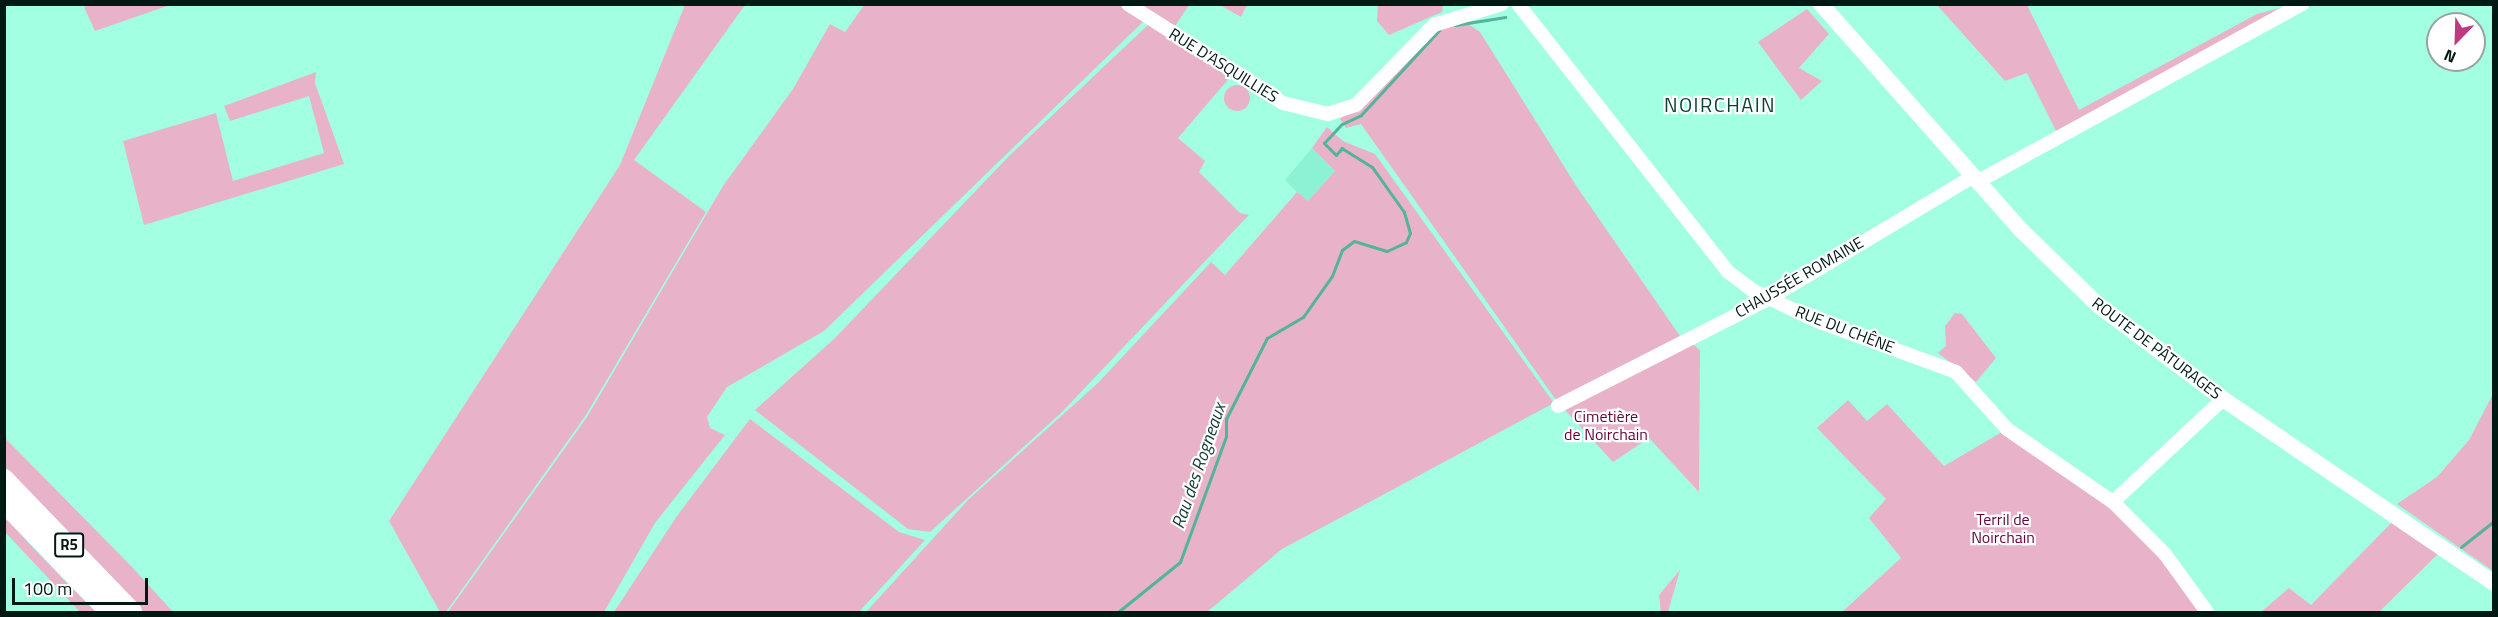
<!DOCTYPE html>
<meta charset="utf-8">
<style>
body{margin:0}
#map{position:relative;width:2498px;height:617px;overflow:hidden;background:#a3ffe2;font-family:"Titillium Web",sans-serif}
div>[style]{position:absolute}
.built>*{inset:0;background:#8df1d3}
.green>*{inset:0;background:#e8b2c8}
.round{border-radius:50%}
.stream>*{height:3px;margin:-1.5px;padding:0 1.5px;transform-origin:1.5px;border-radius:1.5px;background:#52b499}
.minor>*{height:14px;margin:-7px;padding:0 7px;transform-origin:7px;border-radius:7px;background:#fff}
.major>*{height:16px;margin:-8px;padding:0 8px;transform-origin:8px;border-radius:8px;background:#fff}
.highway>*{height:20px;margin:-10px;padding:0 10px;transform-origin:10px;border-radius:10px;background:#fff}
span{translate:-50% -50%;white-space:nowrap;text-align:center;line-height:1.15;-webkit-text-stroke:4.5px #fff;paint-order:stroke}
.shield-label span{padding:2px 4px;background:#fff;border:2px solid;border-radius:4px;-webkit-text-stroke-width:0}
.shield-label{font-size:15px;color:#001a13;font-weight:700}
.street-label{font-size:16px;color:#001a13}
.park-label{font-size:16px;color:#64063c}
.water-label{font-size:18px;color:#0f3c30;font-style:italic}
.quarter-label{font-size:20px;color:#0c4033;letter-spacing:1.5px}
.frame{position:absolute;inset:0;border:6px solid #001a13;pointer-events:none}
.north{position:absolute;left:2426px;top:12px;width:60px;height:60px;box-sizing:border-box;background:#fff;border:2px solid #99a3a1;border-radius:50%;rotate:203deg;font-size:16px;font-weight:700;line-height:24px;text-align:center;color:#001a13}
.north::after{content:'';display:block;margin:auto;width:21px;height:27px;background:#be3a7f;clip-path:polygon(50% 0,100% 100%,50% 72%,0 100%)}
.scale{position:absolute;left:12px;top:578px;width:136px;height:27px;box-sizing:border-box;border:3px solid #001a13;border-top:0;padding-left:8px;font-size:18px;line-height:21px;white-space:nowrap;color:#001a13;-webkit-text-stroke:4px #fff;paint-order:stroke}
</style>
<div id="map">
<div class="built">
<i style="clip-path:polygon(1312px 148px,1335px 171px,1307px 202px,1285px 180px)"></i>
</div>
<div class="green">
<i style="clip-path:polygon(92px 4px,170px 4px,170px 5px,95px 31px,84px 7px)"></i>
<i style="clip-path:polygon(865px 4px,1123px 5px,1146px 19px,824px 331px,727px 387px,707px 417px,710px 428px,725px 435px,655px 523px,604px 612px,448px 612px,587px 417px,723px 186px,793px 89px,830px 24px,845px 32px)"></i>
<i style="clip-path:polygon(685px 5px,745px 5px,634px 160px,706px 212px,586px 415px,446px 612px,440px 612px,389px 521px,620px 165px)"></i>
<i style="clip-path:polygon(1128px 5px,1189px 5px,1171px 32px)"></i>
<i style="clip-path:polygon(1220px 5px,1247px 5px,1241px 17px)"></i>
<i style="clip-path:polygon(1378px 5px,1378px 4px,1443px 5px,1442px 12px,1389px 35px,1377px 21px)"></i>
<i style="clip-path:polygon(1937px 5px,2027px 5px,2079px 110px,2257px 14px,2292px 5px,2057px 133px,2027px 73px,2005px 81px)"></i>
<i style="clip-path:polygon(1807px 9px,1829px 34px,1799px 68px,1822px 81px,1801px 100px,1758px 42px)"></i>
<i style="clip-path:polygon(1458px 17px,1480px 32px,1577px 187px,1680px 336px,1556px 400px,1361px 124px,1346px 128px,1340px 119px,1423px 37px)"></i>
<i style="clip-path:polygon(1149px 24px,1232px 75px,1178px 138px,1205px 161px,1199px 172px,1240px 213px,1249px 215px,1062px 412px,930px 532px,908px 529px,755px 410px,835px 338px,1008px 157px)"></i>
<i style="clip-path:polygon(316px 72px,315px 83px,344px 164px,144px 225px,123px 141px,216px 113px,233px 181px,324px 153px,309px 96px,230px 121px,224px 106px)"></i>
<i class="round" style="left:1224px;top:85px;width:26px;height:26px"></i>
<i style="clip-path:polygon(1327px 127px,1343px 141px,1375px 154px,1554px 403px,1282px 549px,1207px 612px,866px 612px,968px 500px,1098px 383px,1211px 262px,1225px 275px,1297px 192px,1308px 201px,1335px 171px,1312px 148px)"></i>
<i style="clip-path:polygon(1955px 313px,1962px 314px,1996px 358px,1976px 382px,1938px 353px,1946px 346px,1945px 326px)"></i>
<i style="clip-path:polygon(1689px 341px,1700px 350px,1699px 492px,1649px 438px,1613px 462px,1565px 410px)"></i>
<i style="clip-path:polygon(2493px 394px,2494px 570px,2493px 571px,2397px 504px,2437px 477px,2469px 440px)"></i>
<i style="clip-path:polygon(1848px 400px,1867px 421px,1887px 404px,1944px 466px,2007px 429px,2113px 502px,2207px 612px,1842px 612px,1901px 558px,1869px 518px,1886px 499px,1817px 428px)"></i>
<i style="clip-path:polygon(750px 419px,899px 532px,925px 540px,859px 612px,614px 612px,677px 516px)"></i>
<i style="clip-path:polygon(4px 437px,132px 567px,173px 612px,144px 612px,5px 467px)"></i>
<i style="clip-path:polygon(2397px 517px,2443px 549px,2379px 612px,2261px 612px,2289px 588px,2311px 605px)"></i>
<i style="clip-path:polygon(5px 518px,61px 577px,96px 612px,80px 612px,5px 532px)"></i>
<i style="clip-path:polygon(1680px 570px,1668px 612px,1661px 612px,1659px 595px)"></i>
</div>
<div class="stream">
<i style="left:1455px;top:25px;width:51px;rotate:-9.1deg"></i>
<i style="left:2461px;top:547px;width:42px;rotate:-38.2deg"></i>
<i style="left:1118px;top:612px;width:80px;rotate:-38.9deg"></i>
<i style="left:1180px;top:562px;width:134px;rotate:-69.9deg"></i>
<i style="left:1226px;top:436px;width:17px;rotate:-90deg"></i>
<i style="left:1226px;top:419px;width:91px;rotate:-63.2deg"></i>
<i style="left:1267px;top:338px;width:42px;rotate:-30.3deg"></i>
<i style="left:1303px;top:317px;width:50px;rotate:-54.7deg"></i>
<i style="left:1332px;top:276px;width:28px;rotate:-69deg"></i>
<i style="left:1342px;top:250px;width:15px;rotate:-37deg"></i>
<i style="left:1354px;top:241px;width:34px;rotate:17deg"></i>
<i style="left:1387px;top:251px;width:21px;rotate:-25deg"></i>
<i style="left:1406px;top:242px;width:10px;rotate:-66deg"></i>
<i style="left:1410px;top:233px;width:22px;rotate:-106deg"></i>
<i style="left:1404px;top:212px;width:55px;rotate:-125.4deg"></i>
<i style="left:1372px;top:167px;width:36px;rotate:-148deg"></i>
<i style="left:1342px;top:148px;width:9px;rotate:131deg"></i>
<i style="left:1336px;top:155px;width:17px;rotate:-135deg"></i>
<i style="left:1324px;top:143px;width:26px;rotate:-47deg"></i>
<i style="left:1342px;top:124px;width:21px;rotate:-25deg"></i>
<i style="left:1361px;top:115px;width:117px;rotate:-47.4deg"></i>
</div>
<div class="minor">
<i style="left:1128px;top:4px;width:184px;rotate:32.6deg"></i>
<i style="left:1283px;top:103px;width:46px;rotate:13.7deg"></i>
<i style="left:1328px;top:114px;width:29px;rotate:-18deg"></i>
<i style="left:1356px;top:105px;width:112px;rotate:-45.7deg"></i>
<i style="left:1434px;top:25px;width:71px;rotate:-17.2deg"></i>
<i style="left:1518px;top:4px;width:339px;rotate:51.9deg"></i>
<i style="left:1727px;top:271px;width:31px;rotate:37deg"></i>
<i style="left:1752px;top:290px;width:72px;rotate:25.5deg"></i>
<i style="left:1817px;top:321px;width:148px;rotate:20.1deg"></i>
<i style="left:1956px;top:372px;width:76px;rotate:48.2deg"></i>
<i style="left:2007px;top:429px;width:129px;rotate:34.6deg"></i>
<i style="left:2113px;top:502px;width:74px;rotate:45deg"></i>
<i style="left:2165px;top:554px;width:72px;rotate:54.1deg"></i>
<i style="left:1977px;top:182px;width:371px;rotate:-28.7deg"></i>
<i style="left:1558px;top:406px;width:238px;rotate:-27deg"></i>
<i style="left:1770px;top:298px;width:235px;rotate:-30.9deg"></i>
<i style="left:2113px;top:502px;width:151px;rotate:-43.1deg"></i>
</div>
<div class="major">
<i style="left:1821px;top:4px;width:303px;rotate:48.5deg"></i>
<i style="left:2022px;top:231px;width:106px;rotate:44.2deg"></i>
<i style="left:2098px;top:305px;width:156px;rotate:36.9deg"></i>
<i style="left:2223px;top:399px;width:328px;rotate:34.2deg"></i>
</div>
<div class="highway">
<i style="left:4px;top:479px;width:185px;rotate:46.1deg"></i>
<i style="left:4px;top:502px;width:153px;rotate:46.1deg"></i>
</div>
<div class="shield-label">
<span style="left:69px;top:545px">R5</span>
</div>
<div class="street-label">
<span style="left:1224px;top:65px;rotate:32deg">RUE D'ASQUILLIES</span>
<span style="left:1799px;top:277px;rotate:-30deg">CHAUSSÉE ROMAINE</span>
<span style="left:1845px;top:329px;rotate:21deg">RUE DU CHÊNE</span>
<span style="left:2157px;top:348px;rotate:37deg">ROUTE DE PÂTURAGES</span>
</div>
<div class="park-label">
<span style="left:1606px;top:425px">Cimetière<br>de Noirchain</span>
<span style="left:2003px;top:528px">Terril de<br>Noirchain</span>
</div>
<div class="water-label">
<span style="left:1199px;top:466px;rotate:-71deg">Rau des Rogneaux</span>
</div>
<div class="quarter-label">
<span style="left:1720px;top:104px">NOIRCHAIN</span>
</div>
<div class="frame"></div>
<div class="north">N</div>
<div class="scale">100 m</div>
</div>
